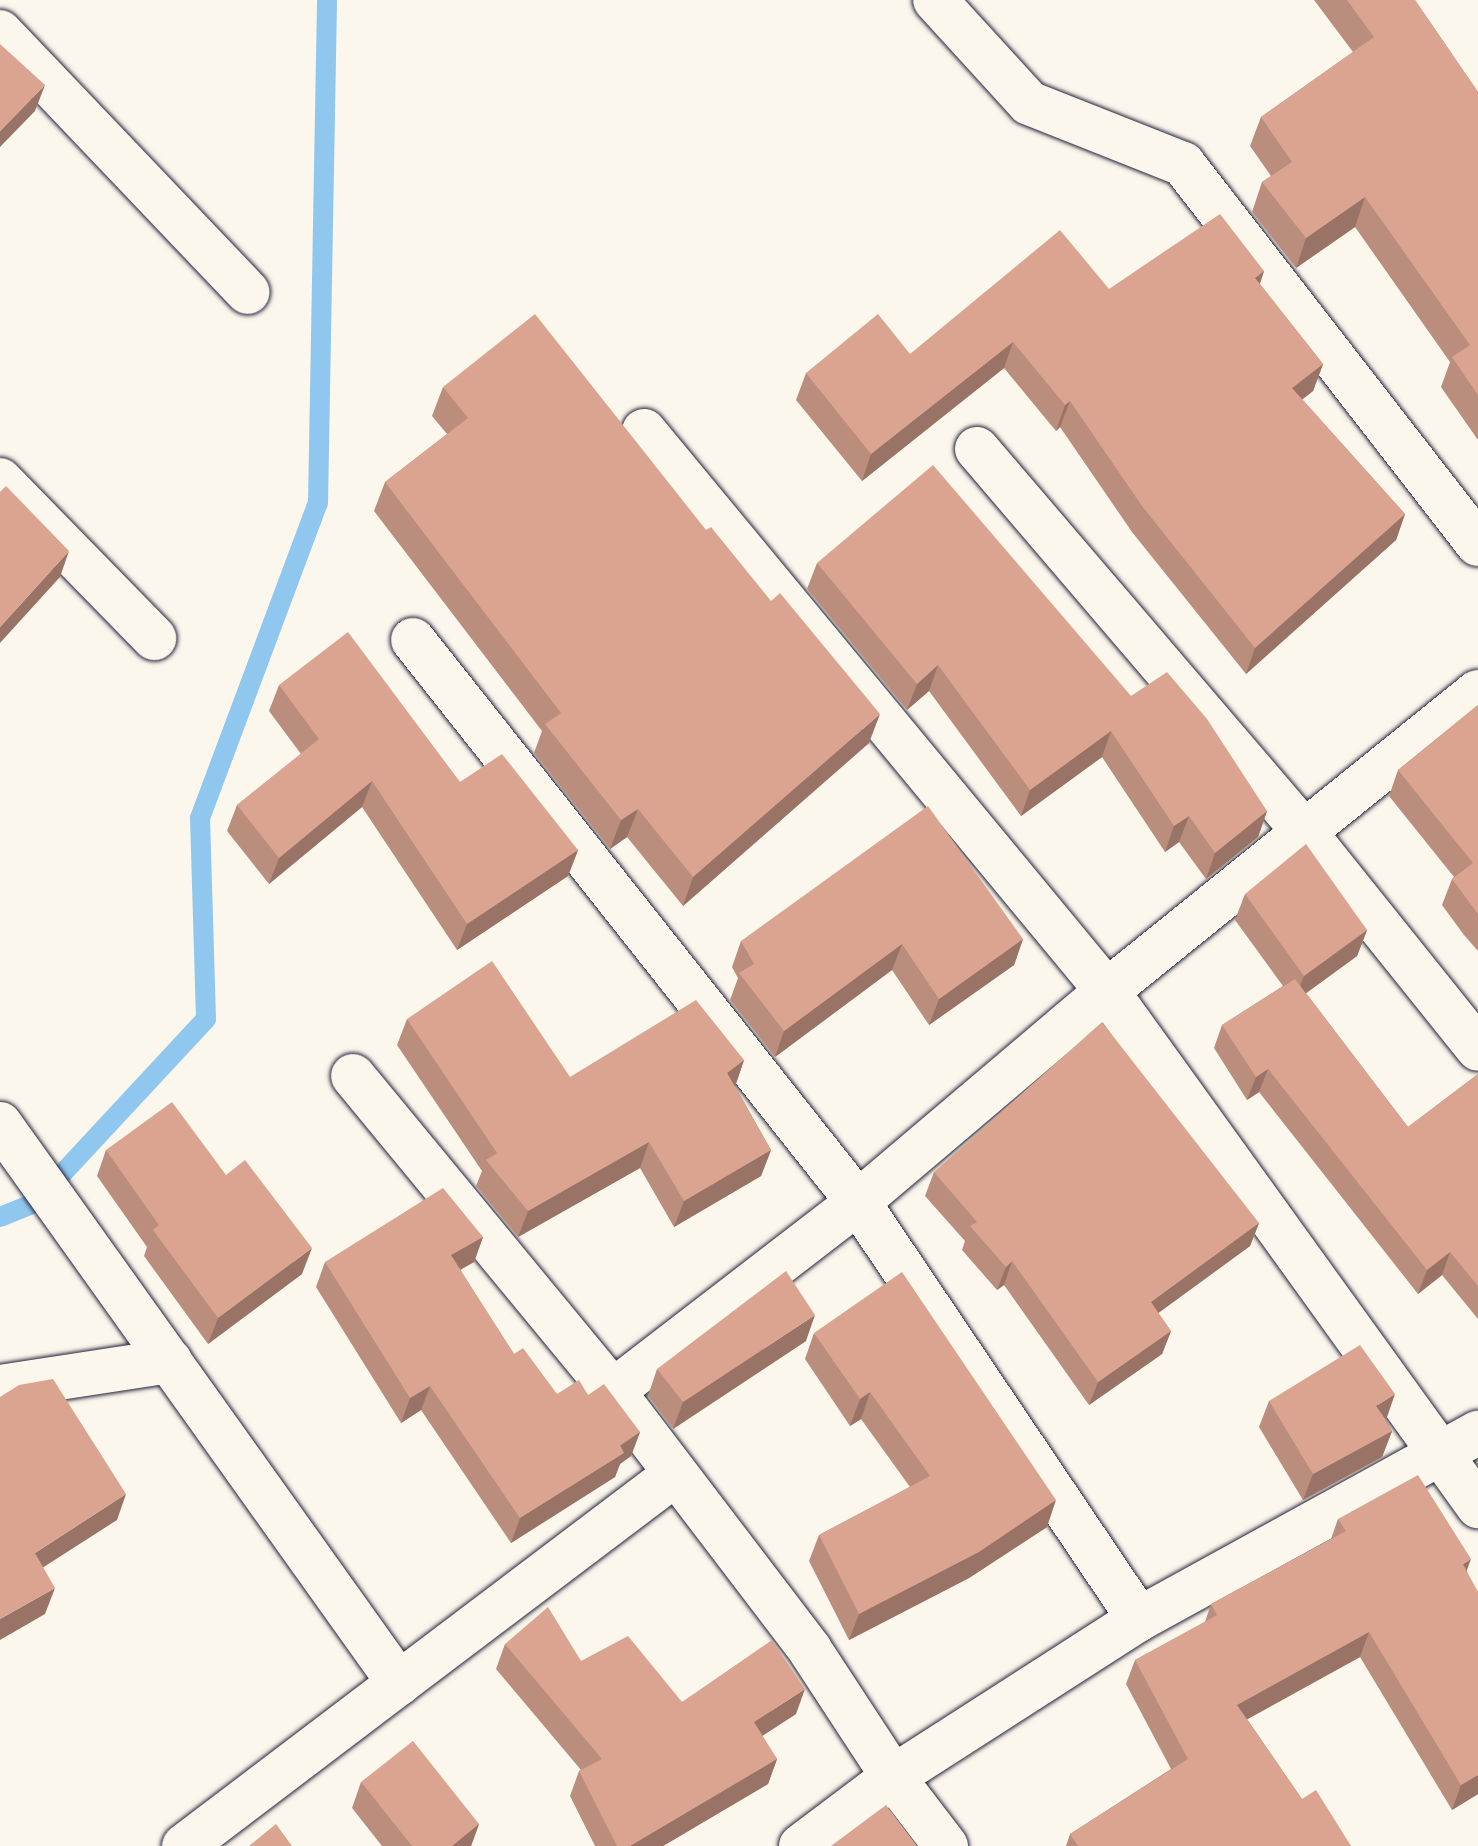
<!DOCTYPE html>
<style>
body{margin:0}
#map{position:relative;width:1478px;height:1846px;overflow:hidden;background:#fbf7ec;font-family:Mali,sans-serif}
div>[style]{position:absolute}
.stream>*{height:20px;margin:-10px;padding:0 10px;transform-origin:10px;border-radius:10px;background:#90c7ee}
.roads{filter:drop-shadow(0 0 2px #22223b) drop-shadow(0 0 2px #22223b)}
.street>*{height:44px;margin:-22px;padding:0 22px;transform-origin:22px;border-radius:22px;background:#fbf7ec}
.wall>*{inset:0;background:#bb8d7c}
.shaded-wall>*{inset:0;background:#997365}
.building>*{inset:0;background:#daa490}
span{translate:-50% -50%;white-space:nowrap;text-align:center;line-height:1.15;-webkit-text-stroke:8px #fbf7ec;paint-order:stroke}
</style>
<div id="map">
<div class="stream">
<i style="left:0;top:1217px;width:38px;rotate:-22deg"></i>
<i style="left:35px;top:1203px;width:251px;rotate:-47.1deg"></i>
<i style="left:206px;top:1019px;width:201px;rotate:-91.7deg"></i>
<i style="left:200px;top:818px;width:336px;rotate:-69.5deg"></i>
<i style="left:318px;top:503px;width:503px;rotate:-88.97deg"></i>
</div>
<div class="roads">
<div class="street">
<i style="left:935px;top:0;width:139px;rotate:47.6deg"></i>
<i style="left:1029px;top:103px;width:166px;rotate:21.6deg"></i>
<i style="left:1183px;top:164px;width:481px;rotate:52.2deg"></i>
<i style="left:0;top:32px;width:359px;rotate:46.4deg"></i>
<i style="left:644px;top:431px;width:727px;rotate:50.42deg"></i>
<i style="left:1107px;top:991px;width:635px;rotate:54.23deg"></i>
<i style="left:977px;top:449px;width:506px;rotate:49.48deg"></i>
<i style="left:1306px;top:834px;width:275px;rotate:51.3deg"></i>
<i style="left:0;top:480px;width:221px;rotate:45.7deg"></i>
<i style="left:413px;top:640px;width:717px;rotate:51.63deg"></i>
<i style="left:858px;top:1202px;width:503px;rotate:56.03deg"></i>
<i style="left:353px;top:1076px;width:408px;rotate:50.5deg"></i>
<i style="left:613px;top:1391px;width:325px;rotate:52.7deg"></i>
<i style="left:810px;top:1650px;width:152px;rotate:56.8deg"></i>
<i style="left:893px;top:1777px;width:87px;rotate:52.5deg"></i>
<i style="left:0;top:1124px;width:687px;rotate:54.48deg"></i>
<i style="left:399px;top:1683px;width:270px;rotate:142.8deg"></i>
<i style="left:0;top:1387px;width:172px;rotate:-8.7deg"></i>
<i style="left:613px;top:1391px;width:309px;rotate:-37.6deg"></i>
<i style="left:858px;top:1202px;width:326px;rotate:-40.3deg"></i>
<i style="left:1107px;top:991px;width:476px;rotate:-38.9deg"></i>
<i style="left:399px;top:1683px;width:343px;rotate:-37.1deg"></i>
<i style="left:801px;top:1846px;width:115px;rotate:-36.9deg"></i>
<i style="left:893px;top:1777px;width:292px;rotate:-32.7deg"></i>
<i style="left:1139px;top:1619px;width:387px;rotate:-28.8deg"></i>
</div>
</div>
<div class="wall">
<i style="clip-path:polygon(1314px 0,1415px 0,1478px 92px,1478px 440px,1441px 387px,1450px 362px,1355px 227px,1296px 268px,1252px 212px,1262px 182px,1271px 176px,1250px 146px,1261px 117px,1353px 52px)"></i>
<i style="clip-path:polygon(1264px 271px,1260px 284px,1323px 364px,1313px 391px,1302px 399px,1405px 514px,1396px 540px,1246px 674px,1132px 532px,1060px 427px,1056px 431px,1004px 368px,862px 481px,796px 400px,806px 373px,910px 354px,1109px 289px)"></i>
<i style="clip-path:polygon(443px 387px,869px 743px,683px 906px,627px 837px,610px 849px,534px 753px,542px 731px,374px 511px,385px 482px,447px 434px,432px 416px)"></i>
<i style="clip-path:polygon(817px 563px,1131px 696px,1267px 811px,1258px 837px,1206px 879px,1179px 842px,1165px 852px,1102px 757px,1021px 816px,929px 691px,907px 710px,807px 589px)"></i>
<i style="clip-path:polygon(279px 685px,460px 782px,578px 850px,568px 876px,457px 950px,362px 807px,269px 884px,227px 831px,237px 805px,301px 754px,269px 711px)"></i>
<i style="clip-path:polygon(1478px 705px,1478px 951px,1464px 935px,1442px 905px,1452px 879px,1454px 877px,1389px 796px,1398px 770px)"></i>
<i style="clip-path:polygon(1245px 894px,1367px 930px,1357px 956px,1306px 993px,1408px 1127px,1478px 1074px,1478px 1319px,1442px 1275px,1418px 1294px,1259px 1092px,1247px 1100px,1214px 1048px,1222px 1025px,1283px 986px,1235px 920px)"></i>
<i style="clip-path:polygon(1023px 939px,1014px 965px,929px 1025px,892px 970px,775px 1057px,730px 1000px,738px 978px,732px 967px,741px 941px)"></i>
<i style="clip-path:polygon(407px 1019px,570px 1077px,744px 1060px,735px 1086px,771px 1150px,761px 1176px,674px 1227px,640px 1168px,518px 1237px,476px 1186px,482px 1171px,397px 1045px)"></i>
<i style="clip-path:polygon(106px 1150px,226px 1175px,302px 1274px,208px 1344px,144px 1256px,147px 1247px,97px 1176px)"></i>
<i style="clip-path:polygon(934px 1172px,1259px 1223px,1250px 1246px,1158px 1313px,1171px 1331px,1162px 1354px,1089px 1405px,1004px 1285px,997px 1290px,962px 1250px,965px 1241px,925px 1196px)"></i>
<i style="clip-path:polygon(483px 1237px,474px 1262px,460px 1270px,514px 1354px,557px 1394px,588px 1395px,640px 1432px,631px 1456px,620px 1464px,615px 1477px,511px 1543px,421px 1410px,401px 1423px,316px 1287px,325px 1262px)"></i>
<i style="clip-path:polygon(814px 1333px,1047px 1527px,969px 1578px,849px 1640px,809px 1561px,819px 1535px,910px 1487px,861px 1419px,850px 1426px,805px 1359px)"></i>
<i style="clip-path:polygon(806px 1341px,673px 1429px,648px 1396px,657px 1369px)"></i>
<i style="clip-path:polygon(1269px 1401px,1386px 1420px,1392px 1431px,1382px 1457px,1303px 1500px,1259px 1427px)"></i>
<i style="clip-path:polygon(1338px 1519px,1467px 1570px,1478px 1794px,1452px 1810px,1360px 1657px,1247px 1719px,1302px 1799px,1351px 1846px,1066px 1846px,1070px 1834px,1171px 1769px,1126px 1684px,1135px 1660px,1205px 1622px,1211px 1604px,1331px 1539px)"></i>
<i style="clip-path:polygon(505px 1644px,581px 1661px,682px 1702px,796px 1714px,762px 1736px,777px 1759px,768px 1784px,663px 1846px,595px 1846px,570px 1796px,579px 1771px,581px 1770px,496px 1669px)"></i>
<i style="clip-path:polygon(361px 1782px,479px 1824px,471px 1846px,382px 1846px,352px 1808px)"></i>
</div>
<div class="shaded-wall">
<i style="clip-path:polygon(45px 85px,35px 111px,0 147px,0 131px)"></i>
<i style="clip-path:polygon(1365px 197px,1355px 227px,1296px 268px,1306px 238px)"></i>
<i style="clip-path:polygon(1264px 271px,1255px 297px,1255px 278px)"></i>
<i style="clip-path:polygon(1013px 342px,1004px 368px,862px 481px,871px 454px)"></i>
<i style="clip-path:polygon(1323px 364px,1313px 391px,1283px 415px,1292px 388px)"></i>
<i style="clip-path:polygon(1070px 401px,1060px 427px,1056px 431px,1065px 405px)"></i>
<i style="clip-path:polygon(1405px 514px,1396px 540px,1246px 674px,1255px 648px)"></i>
<i style="clip-path:polygon(69px 551px,60px 577px,0 643px,0 627px)"></i>
<i style="clip-path:polygon(938px 665px,929px 691px,907px 710px,917px 684px)"></i>
<i style="clip-path:polygon(880px 714px,869px 743px,683px 906px,693px 877px)"></i>
<i style="clip-path:polygon(1111px 731px,1102px 757px,1021px 816px,1030px 790px)"></i>
<i style="clip-path:polygon(372px 781px,362px 807px,269px 884px,279px 858px)"></i>
<i style="clip-path:polygon(638px 809px,627px 837px,610px 849px,621px 820px)"></i>
<i style="clip-path:polygon(1267px 811px,1258px 837px,1206px 879px,1215px 853px)"></i>
<i style="clip-path:polygon(1189px 816px,1179px 842px,1165px 852px,1174px 826px)"></i>
<i style="clip-path:polygon(578px 850px,568px 876px,457px 950px,467px 924px)"></i>
<i style="clip-path:polygon(1367px 930px,1357px 956px,1294px 1002px,1304px 976px)"></i>
<i style="clip-path:polygon(1023px 939px,1014px 965px,929px 1025px,939px 999px)"></i>
<i style="clip-path:polygon(902px 944px,892px 970px,775px 1057px,784px 1031px)"></i>
<i style="clip-path:polygon(744px 1060px,735px 1087px,727px 1073px)"></i>
<i style="clip-path:polygon(1268px 1069px,1259px 1092px,1247px 1100px,1256px 1077px)"></i>
<i style="clip-path:polygon(649px 1142px,640px 1168px,518px 1237px,528px 1211px)"></i>
<i style="clip-path:polygon(771px 1150px,761px 1176px,674px 1227px,684px 1201px)"></i>
<i style="clip-path:polygon(1259px 1223px,1250px 1246px,1142px 1325px,1151px 1302px)"></i>
<i style="clip-path:polygon(483px 1237px,474px 1262px,442px 1280px,451px 1255px)"></i>
<i style="clip-path:polygon(312px 1248px,302px 1274px,208px 1344px,218px 1318px)"></i>
<i style="clip-path:polygon(1450px 1252px,1442px 1275px,1418px 1294px,1427px 1270px)"></i>
<i style="clip-path:polygon(1012px 1261px,1004px 1285px,997px 1290px,1006px 1267px)"></i>
<i style="clip-path:polygon(815px 1315px,806px 1341px,673px 1429px,683px 1402px)"></i>
<i style="clip-path:polygon(1171px 1331px,1162px 1354px,1089px 1405px,1098px 1382px)"></i>
<i style="clip-path:polygon(430px 1386px,421px 1410px,401px 1423px,410px 1398px)"></i>
<i style="clip-path:polygon(870px 1392px,861px 1419px,850px 1426px,860px 1399px)"></i>
<i style="clip-path:polygon(1395px 1394px,1386px 1420px,1376px 1406px)"></i>
<i style="clip-path:polygon(1392px 1431px,1382px 1457px,1303px 1500px,1313px 1474px)"></i>
<i style="clip-path:polygon(640px 1432px,631px 1456px,620px 1464px,615px 1477px,511px 1543px,520px 1518px)"></i>
<i style="clip-path:polygon(126px 1494px,117px 1520px,25px 1579px,35px 1553px)"></i>
<i style="clip-path:polygon(1056px 1500px,1047px 1527px,969px 1578px,849px 1640px,859px 1614px)"></i>
<i style="clip-path:polygon(1471px 1559px,1462px 1583px,1463px 1564px)"></i>
<i style="clip-path:polygon(55px 1588px,45px 1614px,0 1640px,0 1619px)"></i>
<i style="clip-path:polygon(1369px 1632px,1360px 1657px,1228px 1730px,1237px 1705px)"></i>
<i style="clip-path:polygon(805px 1689px,796px 1714px,745px 1747px,754px 1722px)"></i>
<i style="clip-path:polygon(777px 1759px,768px 1784px,663px 1846px,630px 1846px)"></i>
<i style="clip-path:polygon(1478px 1775px,1478px 1794px,1452px 1810px,1461px 1785px)"></i>
<i style="clip-path:polygon(479px 1824px,471px 1846px,452px 1846px)"></i>
</div>
<div class="building">
<i style="clip-path:polygon(1347px 0,1415px 0,1478px 92px,1478px 395px,1452px 357px,1470px 345px,1365px 197px,1306px 238px,1262px 182px,1292px 162px,1261px 117px,1374px 37px)"></i>
<i style="clip-path:polygon(0 44px,45px 85px,0 131px)"></i>
<i style="clip-path:polygon(1220px 214px,1264px 271px,1255px 278px,1323px 364px,1292px 388px,1405px 514px,1255px 648px,1142px 506px,1070px 401px,1065px 405px,1013px 342px,871px 454px,806px 373px,878px 314px,910px 354px,1060px 230px,1109px 289px)"></i>
<i style="clip-path:polygon(535px 314px,706px 530px,711px 527px,771px 601px,780px 593px,880px 714px,693px 877px,638px 809px,621px 820px,545px 724px,561px 713px,385px 482px,468px 418px,443px 387px)"></i>
<i style="clip-path:polygon(933px 465px,1131px 696px,1167px 672px,1207px 719px,1267px 811px,1215px 853px,1189px 816px,1174px 826px,1111px 731px,1030px 790px,938px 665px,917px 684px,817px 563px)"></i>
<i style="clip-path:polygon(6px 486px,69px 551px,0 627px,0 492px)"></i>
<i style="clip-path:polygon(348px 632px,460px 782px,502px 754px,578px 850px,467px 924px,372px 781px,279px 858px,237px 805px,319px 739px,279px 685px)"></i>
<i style="clip-path:polygon(1478px 705px,1478px 914px,1452px 879px,1473px 863px,1398px 770px)"></i>
<i style="clip-path:polygon(928px 806px,1023px 939px,939px 999px,902px 944px,784px 1031px,739px 973px,754px 964px,741px 941px)"></i>
<i style="clip-path:polygon(1306px 844px,1367px 930px,1304px 976px,1245px 894px)"></i>
<i style="clip-path:polygon(492px 961px,570px 1077px,696px 1000px,744px 1060px,727px 1073px,771px 1150px,684px 1201px,649px 1142px,528px 1211px,486px 1160px,497px 1153px,407px 1019px)"></i>
<i style="clip-path:polygon(1295px 979px,1408px 1127px,1478px 1074px,1478px 1286px,1450px 1252px,1427px 1270px,1268px 1069px,1256px 1077px,1222px 1025px)"></i>
<i style="clip-path:polygon(1102px 1022px,1259px 1223px,1151px 1302px,1171px 1331px,1098px 1382px,1012px 1261px,1006px 1267px,970px 1226px,977px 1222px,934px 1172px)"></i>
<i style="clip-path:polygon(172px 1102px,226px 1175px,245px 1160px,312px 1248px,218px 1318px,153px 1230px,159px 1225px,106px 1150px)"></i>
<i style="clip-path:polygon(443px 1188px,483px 1237px,451px 1255px,514px 1354px,523px 1348px,557px 1394px,579px 1380px,588px 1395px,604px 1384px,640px 1432px,620px 1445px,624px 1453px,520px 1518px,430px 1386px,410px 1398px,325px 1262px)"></i>
<i style="clip-path:polygon(786px 1271px,815px 1315px,683px 1402px,657px 1369px)"></i>
<i style="clip-path:polygon(902px 1272px,1056px 1500px,979px 1552px,859px 1614px,819px 1535px,930px 1476px,870px 1392px,860px 1399px,814px 1333px)"></i>
<i style="clip-path:polygon(1360px 1345px,1395px 1394px,1376px 1406px,1392px 1431px,1313px 1474px,1269px 1401px)"></i>
<i style="clip-path:polygon(53px 1379px,126px 1494px,35px 1553px,55px 1588px,0 1619px,0 1397px,19px 1385px)"></i>
<i style="clip-path:polygon(1418px 1475px,1471px 1559px,1463px 1564px,1478px 1592px,1478px 1775px,1461px 1785px,1369px 1632px,1237px 1705px,1302px 1799px,1316px 1790px,1351px 1846px,1078px 1846px,1070px 1834px,1188px 1759px,1135px 1660px,1217px 1615px,1211px 1604px,1346px 1531px,1338px 1519px)"></i>
<i style="clip-path:polygon(548px 1607px,581px 1661px,628px 1636px,682px 1702px,772px 1640px,805px 1689px,754px 1722px,777px 1759px,630px 1846px,617px 1846px,579px 1771px,602px 1759px,505px 1644px)"></i>
<i style="clip-path:polygon(413px 1741px,479px 1824px,452px 1846px,412px 1846px,361px 1782px)"></i>
<i style="clip-path:polygon(886px 1805px,917px 1846px,831px 1846px)"></i>
<i style="clip-path:polygon(276px 1824px,292px 1846px,249px 1846px)"></i>
</div>
</div>
